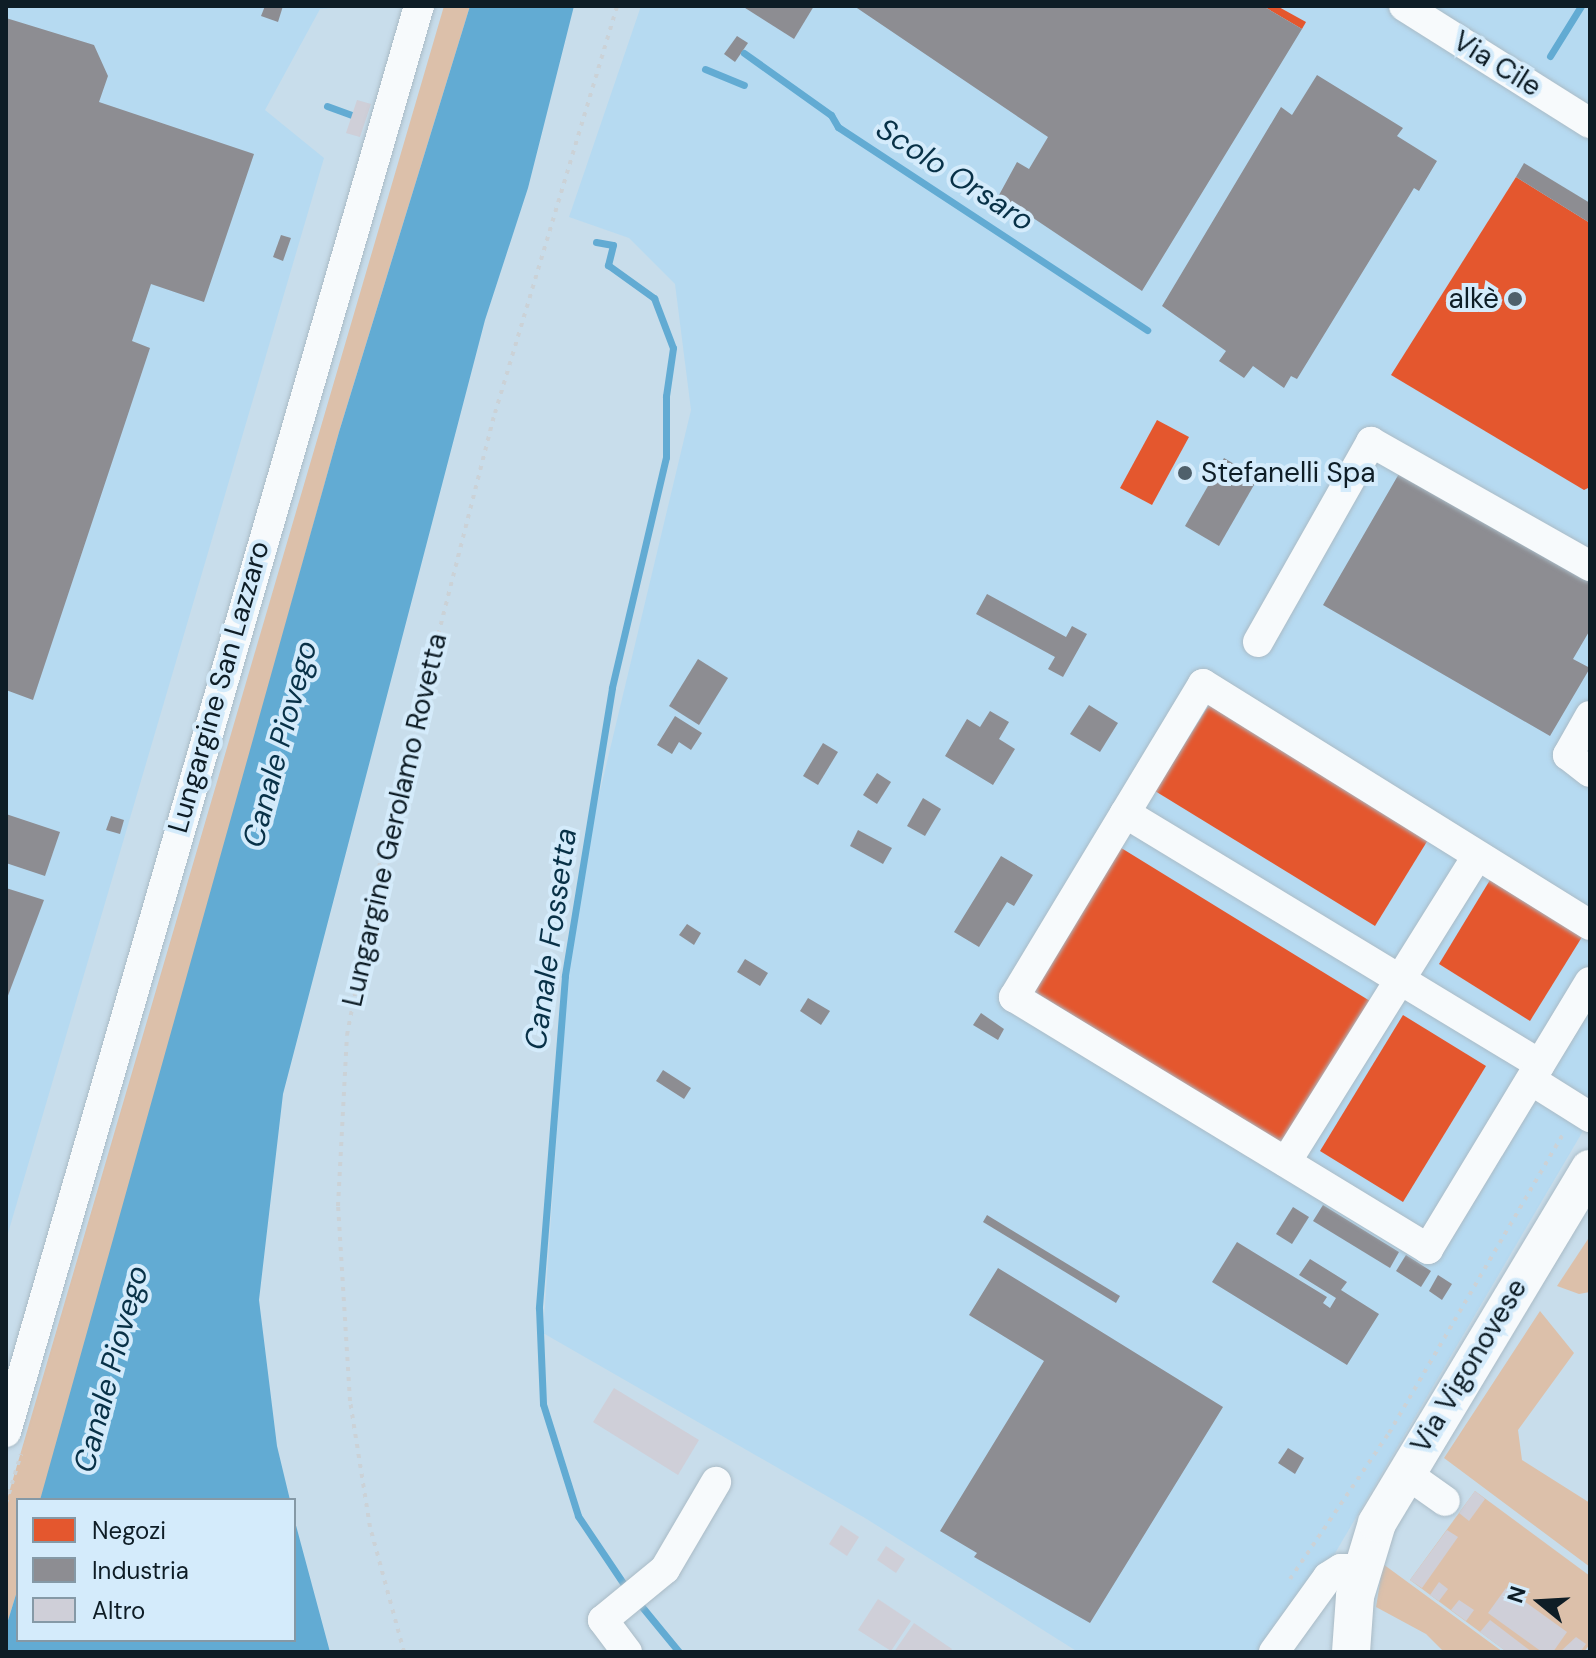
<!DOCTYPE html>
<meta charset="utf-8">
<style>
body{margin:0}
#map{position:relative;width:1596px;height:1658px;overflow:hidden;background:#c8ddeb;font-family:"DM Sans",sans-serif}
div>[style]{position:absolute}
.built>*{inset:0;background:#b6daf1}
.green>*{inset:0;background:#dcc0aa}
.water>*{inset:0;background:#62abd3}
.shops>*{inset:0;background:#e4572e}
.industry>*{inset:0;background:#8d8d92}
.stream>*{height:7px;margin:-3.5px;padding:0 3.5px;transform-origin:3.5px;border-radius:3.5px;background:#62abd3}
.building>*{inset:0;background:#cfcfd8}
.path>*{height:4px;margin-top:-2px;transform-origin:0;background:repeating-linear-gradient(90deg,#cbd2d7 0 4px,transparent 0 10px)}
.roads{filter:drop-shadow(0 0 2px #aabbc6) drop-shadow(0 0 2px #aabbc6)}
.minor>*{height:30px;margin:-15px;padding:0 15px;transform-origin:15px;border-radius:15px;background:#f7fafc}
.major>*{height:38px;margin:-19px;padding:0 19px;transform-origin:19px;border-radius:19px;background:#f7fafc}
.dots>*{width:22px;height:22px;translate:-50% -50%;box-sizing:border-box;border:4px solid #d4ebfb;border-radius:50%}
span{translate:-50% -50%;white-space:nowrap;text-align:center;line-height:1.15;-webkit-text-stroke:8px #d4ebfb;paint-order:stroke}
.street-label{font-size:28px;color:#0e1d26}
.poi-label{font-size:28px;color:#0e1d26}
.right{translate:-100% -50%;text-align:right}
.left{translate:0 -50%;text-align:left}
.water-label{font-size:30px;color:#083147;font-style:italic}
.frame{position:absolute;inset:0;border:8px solid #0e1d26;pointer-events:none}
.legend{position:absolute;left:16px;top:1498px;width:280px;height:144px;box-sizing:border-box;background:#d4ebfb;border:2px solid #8599a6;margin:0;padding:10px 14px;list-style:none;font-size:24px;color:#0e1d26}
.legend li{display:flex;align-items:center;gap:16px;height:40px}
.legend b{width:40px;border:2px solid #8599a6}
.north{position:absolute;left:1500px;top:1562px;width:80px;height:80px;-webkit-text-stroke:6px #d4ebfb;paint-order:stroke;rotate:288deg;font-size:22px;font-weight:700;line-height:32px;text-align:center;color:#0e1d26}
.north::after{content:'';display:block;margin:auto;width:28px;height:36px;background:#0e1d26;clip-path:polygon(50% 0,100% 100%,50% 72%,0 100%)}
</style>
<div id="map">
<div class="built">
<i style="clip-path:polygon(6px 6px,357px 6px,320px 9px,265px 110px,324px 158px,6px 1240px)"></i>
<i style="clip-path:polygon(641px 6px,1590px 6px,1590px 1119px,1277px 1652px,1078px 1652px,865px 1518px,543px 1333px,568px 976px,585px 854px,691px 410px,675px 284px,629px 238px,569px 217px)"></i>
</div>
<div class="green">
<i style="clip-path:polygon(444px 6px,470px 6px,339px 432px,51px 1472px,40px 1500px,18px 1500px,18px 1588px,6px 1627px,6px 1503px)"></i>
<i style="clip-path:polygon(1590px 1236px,1590px 1292px,1579px 1294px,1557px 1286px)"></i>
<i style="clip-path:polygon(1540px 1311px,1574px 1353px,1518px 1430px,1522px 1460px,1590px 1503px,1590px 1567px,1444px 1458px)"></i>
<i style="clip-path:polygon(1475px 1491px,1590px 1576px,1590px 1644px,1584px 1652px,1507px 1652px,1410px 1580px)"></i>
<i style="clip-path:polygon(1383px 1564px,1503px 1652px,1444px 1652px,1426px 1634px,1376px 1607px)"></i>
</div>
<div class="water">
<i style="clip-path:polygon(470px 6px,574px 6px,528px 188px,485px 320px,283px 1094px,259px 1300px,277px 1446px,290px 1500px,40px 1500px,339px 432px)"></i>
<i style="clip-path:polygon(294px 1518px,330px 1652px,6px 1652px,6px 1627px,18px 1588px,18px 1640px,294px 1640px)"></i>
</div>
<div class="shops">
<i style="clip-path:polygon(1263px 6px,1277px 6px,1306px 22px,1302px 29px)"></i>
<i style="clip-path:polygon(1516px 177px,1590px 223px,1590px 487px,1584px 490px,1391px 375px)"></i>
<i style="clip-path:polygon(1157px 420px,1189px 437px,1152px 505px,1120px 488px)"></i>
<i style="clip-path:polygon(1212px 700px,1431px 835px,1375px 926px,1155px 791px)"></i>
<i style="clip-path:polygon(1118px 846px,1370px 1001px,1282px 1144px,1030px 989px)"></i>
<i style="clip-path:polygon(1490px 880px,1582px 937px,1530px 1021px,1439px 964px)"></i>
<i style="clip-path:polygon(1403px 1015px,1486px 1066px,1403px 1202px,1320px 1151px)"></i>
</div>
<div class="industry">
<i style="clip-path:polygon(265px 6px,283px 6px,278px 22px,261px 16px)"></i>
<i style="clip-path:polygon(742px 6px,814px 6px,794px 39px)"></i>
<i style="clip-path:polygon(854px 6px,1263px 6px,1302px 29px,1142px 291px,999px 195px,1017px 162px,1029px 169px,1048px 137px)"></i>
<i style="clip-path:polygon(6px 18px,94px 45px,108px 76px,99px 102px,254px 154px,204px 302px,151px 284px,132px 341px,150px 348px,33px 700px,6px 690px)"></i>
<i style="clip-path:polygon(737px 36px,748px 43px,735px 62px,724px 54px)"></i>
<i style="clip-path:polygon(1317px 75px,1403px 128px,1397px 136px,1437px 161px,1419px 191px,1414px 188px,1297px 379px,1291px 376px,1284px 388px,1253px 366px,1244px 378px,1219px 361px,1226px 351px,1162px 306px,1281px 107px,1292px 115px)"></i>
<i style="clip-path:polygon(1524px 163px,1590px 203px,1590px 223px,1516px 177px)"></i>
<i style="clip-path:polygon(281px 235px,291px 238px,283px 261px,273px 257px)"></i>
<i style="clip-path:polygon(1224px 458px,1258px 478px,1219px 546px,1185px 526px)"></i>
<i style="clip-path:polygon(1400px 472px,1590px 582px,1590px 630px,1573px 659px,1590px 668px,1550px 736px,1323px 605px)"></i>
<i style="clip-path:polygon(987px 594px,1066px 637px,1072px 626px,1087px 634px,1063px 677px,1048px 669px,1055px 657px,976px 614px)"></i>
<i style="clip-path:polygon(698px 659px,728px 678px,699px 725px,669px 706px)"></i>
<i style="clip-path:polygon(1089px 705px,1118px 723px,1100px 752px,1070px 734px)"></i>
<i style="clip-path:polygon(990px 711px,1009px 722px,999px 739px,1015px 749px,993px 785px,945px 756px,967px 719px,980px 727px)"></i>
<i style="clip-path:polygon(675px 716px,702px 733px,691px 750px,679px 742px,672px 754px,657px 745px)"></i>
<i style="clip-path:polygon(823px 743px,838px 752px,818px 785px,803px 776px)"></i>
<i style="clip-path:polygon(877px 773px,891px 782px,877px 804px,863px 795px)"></i>
<i style="clip-path:polygon(923px 798px,941px 809px,925px 836px,907px 826px)"></i>
<i style="clip-path:polygon(6px 814px,60px 832px,45px 876px,6px 863px)"></i>
<i style="clip-path:polygon(111px 816px,124px 820px,120px 834px,106px 830px)"></i>
<i style="clip-path:polygon(858px 830px,892px 848px,883px 864px,850px 846px)"></i>
<i style="clip-path:polygon(1001px 856px,1033px 875px,1014px 906px,1007px 902px,979px 947px,954px 932px)"></i>
<i style="clip-path:polygon(6px 888px,44px 900px,6px 1001px)"></i>
<i style="clip-path:polygon(687px 924px,701px 933px,694px 945px,679px 935px)"></i>
<i style="clip-path:polygon(745px 959px,768px 973px,760px 986px,737px 972px)"></i>
<i style="clip-path:polygon(808px 998px,830px 1011px,821px 1025px,800px 1011px)"></i>
<i style="clip-path:polygon(981px 1013px,1004px 1029px,998px 1040px,973px 1025px)"></i>
<i style="clip-path:polygon(663px 1070px,691px 1088px,684px 1099px,656px 1081px)"></i>
<i style="clip-path:polygon(1323px 1205px,1399px 1252px,1390px 1268px,1313px 1221px)"></i>
<i style="clip-path:polygon(1293px 1207px,1309px 1217px,1292px 1244px,1276px 1234px)"></i>
<i style="clip-path:polygon(987px 1215px,1120px 1296px,1116px 1303px,983px 1222px)"></i>
<i style="clip-path:polygon(1237px 1242px,1327px 1297px,1323px 1303px,1330px 1308px,1336px 1298px,1299px 1275px,1310px 1259px,1347px 1282px,1341px 1290px,1379px 1314px,1347px 1365px,1212px 1282px)"></i>
<i style="clip-path:polygon(1406px 1255px,1431px 1271px,1421px 1287px,1396px 1271px)"></i>
<i style="clip-path:polygon(998px 1268px,1223px 1407px,1090px 1623px,974px 1557px,977px 1553px,940px 1531px,1044px 1361px,969px 1315px)"></i>
<i style="clip-path:polygon(1438px 1275px,1452px 1284px,1442px 1300px,1429px 1291px)"></i>
<i style="clip-path:polygon(1288px 1448px,1304px 1458px,1295px 1474px,1278px 1463px)"></i>
</div>
<div class="stream">
<i style="left:744px;top:53px;width:107px;rotate:35.5deg"></i>
<i style="left:831px;top:115px;width:14px;rotate:60deg"></i>
<i style="left:838px;top:127px;width:370px;rotate:33.3deg"></i>
<i style="left:1550px;top:56px;width:59px;rotate:-58.2deg"></i>
<i style="left:705px;top:69px;width:42px;rotate:22.3deg"></i>
<i style="left:327px;top:106px;width:27px;rotate:20deg"></i>
<i style="left:596px;top:242px;width:17px;rotate:10deg"></i>
<i style="left:613px;top:245px;width:21px;rotate:104deg"></i>
<i style="left:608px;top:265px;width:57px;rotate:35.7deg"></i>
<i style="left:654px;top:298px;width:53px;rotate:69.2deg"></i>
<i style="left:673px;top:348px;width:49px;rotate:98.3deg"></i>
<i style="left:666px;top:396px;width:61px;rotate:90deg"></i>
<i style="left:666px;top:457px;width:237px;rotate:103.2deg"></i>
<i style="left:612px;top:688px;width:292px;rotate:99.3deg"></i>
<i style="left:565px;top:976px;width:333px;rotate:94.5deg"></i>
<i style="left:539px;top:1308px;width:96px;rotate:87.6deg"></i>
<i style="left:543px;top:1404px;width:117px;rotate:72.6deg"></i>
<i style="left:578px;top:1516px;width:88px;rotate:56.1deg"></i>
<i style="left:638px;top:1602px;width:65px;rotate:50.6deg"></i>
</div>
<div class="building">
<i style="clip-path:polygon(357px 100px,371px 104px,360px 137px,346px 133px)"></i>
<i style="clip-path:polygon(614px 1388px,699px 1440px,678px 1475px,593px 1422px)"></i>
<i style="clip-path:polygon(1475px 1491px,1485px 1499px,1469px 1521px,1459px 1513px)"></i>
<i style="clip-path:polygon(841px 1525px,859px 1537px,847px 1556px,829px 1544px)"></i>
<i style="clip-path:polygon(1447px 1530px,1458px 1537px,1422px 1588px,1410px 1580px)"></i>
<i style="clip-path:polygon(886px 1546px,905px 1559px,896px 1573px,877px 1560px)"></i>
<i style="clip-path:polygon(1439px 1582px,1448px 1589px,1439px 1601px,1430px 1595px)"></i>
<i style="clip-path:polygon(1506px 1588px,1567px 1632px,1553px 1652px,1542px 1652px,1488px 1613px)"></i>
<i style="clip-path:polygon(878px 1599px,911px 1621px,891px 1651px,858px 1630px)"></i>
<i style="clip-path:polygon(1459px 1600px,1474px 1610px,1466px 1621px,1451px 1610px)"></i>
<i style="clip-path:polygon(1490px 1620px,1532px 1652px,1507px 1652px,1480px 1632px)"></i>
<i style="clip-path:polygon(914px 1623px,952px 1649px,950px 1652px,894px 1652px)"></i>
<i style="clip-path:polygon(1576px 1637px,1586px 1644px,1580px 1652px,1560px 1652px)"></i>
</div>
<div class="path">
<i style="left:6px;top:1503px;width:51px;rotate:-73deg"></i>
<i style="left:1290px;top:1579px;width:176px;rotate:-55.9deg"></i>
<i style="left:1389px;top:1433px;width:346px;rotate:-59.8deg"></i>
<i style="left:404px;top:1652px;width:130px;rotate:-105.2deg"></i>
<i style="left:370px;top:1527px;width:128px;rotate:-99deg"></i>
<i style="left:350px;top:1401px;width:195px;rotate:-93.5deg"></i>
<i style="left:338px;top:1206px;width:171px;rotate:-87deg"></i>
<i style="left:347px;top:1035px;width:171px;rotate:-79.2deg"></i>
<i style="left:379px;top:867px;width:469px;rotate:-75.7deg"></i>
<i style="left:495px;top:413px;width:425px;rotate:-73.3deg"></i>
</div>
<div class="roads">
<div class="minor">
<i style="left:1404px;top:6px;width:220px;rotate:32.2deg"></i>
<i style="left:1258px;top:642px;width:230px;rotate:-60.5deg"></i>
<i style="left:1371px;top:442px;width:252px;rotate:29.5deg"></i>
<i style="left:1590px;top:716px;width:45px;rotate:119.4deg"></i>
<i style="left:1568px;top:755px;width:28px;rotate:38deg"></i>
<i style="left:1125px;top:813px;width:485px;rotate:31.2deg"></i>
<i style="left:1590px;top:925px;width:456px;rotate:-148.1deg"></i>
<i style="left:1203px;top:684px;width:366px;rotate:121.1deg"></i>
<i style="left:1014px;top:997px;width:485px;rotate:31.3deg"></i>
<i style="left:1428px;top:1249px;width:312px;rotate:-58.8deg"></i>
<i style="left:1531px;top:1080px;width:70px;rotate:32.1deg"></i>
<i style="left:1286px;top:1162px;width:361px;rotate:-58deg"></i>
<i style="left:6px;top:1432px;width:1485px;rotate:-73.85deg"></i>
<i style="left:1404px;top:1472px;width:50px;rotate:35.3deg"></i>
<i style="left:627px;top:1652px;width:40px;rotate:-127deg"></i>
<i style="left:603px;top:1620px;width:80px;rotate:-39.4deg"></i>
<i style="left:665px;top:1569px;width:101px;rotate:-59.6deg"></i>
<i style="left:1274px;top:1652px;width:92px;rotate:-54.2deg"></i>
<i style="left:1328px;top:1577px;width:15px;rotate:-32deg"></i>
<i style="left:1341px;top:1569px;width:20px"></i>
</div>
<div class="major">
<i style="left:1351px;top:1652px;width:56px;rotate:-85.9deg"></i>
<i style="left:1355px;top:1596px;width:76px;rotate:-73.2deg"></i>
<i style="left:1377px;top:1523px;width:413px;rotate:-59deg"></i>
</div>
</div>
<div class="dots">
<i style="left:1515px;top:299px;background:#4f606b"></i>
<i style="left:1185px;top:473px;background:#4f606b"></i>
</div>
<div class="street-label">
<span style="left:1497px;top:64px;rotate:32deg">Via Cile</span>
<span style="left:219px;top:687px;rotate:-74deg">Lungargine San Lazzaro</span>
<span style="left:395px;top:820px;rotate:-77deg">Lungargine Gerolamo Rovetta</span>
<span style="left:1469px;top:1366px;rotate:-59deg">Via Vigonovese</span>
</div>
<div class="poi-label">
<span class="right" style="left:1499px;top:299px">alkè</span>
<span class="left" style="left:1201px;top:473px">Stefanelli Spa</span>
</div>
<div class="water-label">
<span style="left:955px;top:175px;rotate:33deg">Scolo Orsaro</span>
<span style="left:280px;top:744px;rotate:-75deg">Canale Piovego</span>
<span style="left:551px;top:939px;rotate:-82deg">Canale Fossetta</span>
<span style="left:111px;top:1369px;rotate:-75deg">Canale Piovego</span>
</div>
<div class="frame"></div>
<ul class="legend">
<li><b style="height:22px;background:#e4572e"></b>Negozi</li>
<li><b style="height:22px;background:#8d8d92"></b>Industria</li>
<li><b style="height:22px;background:#cfcfd8"></b>Altro</li>
</ul>
<div class="north">N</div>
</div>
